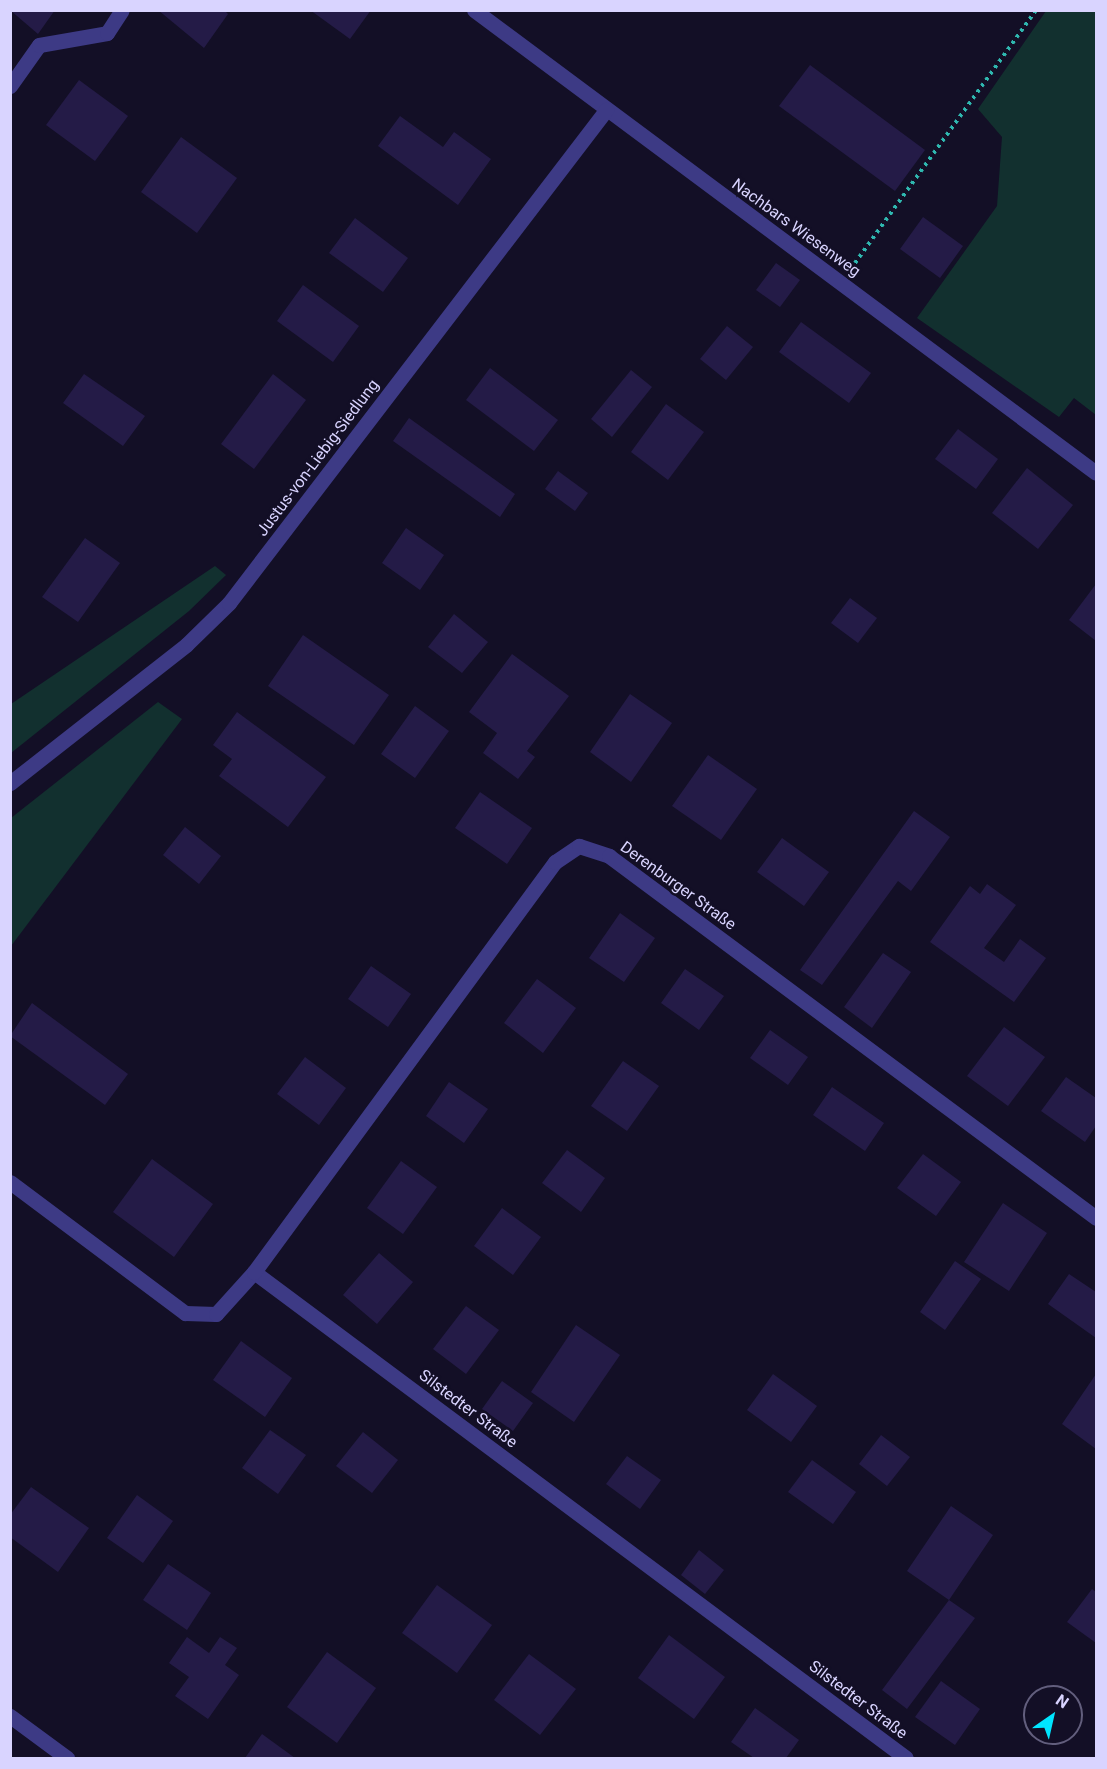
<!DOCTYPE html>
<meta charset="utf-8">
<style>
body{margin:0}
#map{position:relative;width:1107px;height:1769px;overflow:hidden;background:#130f26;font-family:Roboto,sans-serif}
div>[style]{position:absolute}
.green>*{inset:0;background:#12302f}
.building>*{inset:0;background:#241b47}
.path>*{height:4px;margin-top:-2px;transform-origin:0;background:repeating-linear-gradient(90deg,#2fb8b0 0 3px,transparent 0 7.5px)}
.minor>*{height:15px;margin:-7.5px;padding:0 7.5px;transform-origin:7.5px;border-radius:7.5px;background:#3d3a85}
span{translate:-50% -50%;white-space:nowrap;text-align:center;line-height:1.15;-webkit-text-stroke:5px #130f26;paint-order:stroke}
.street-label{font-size:16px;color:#d9d4ff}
.frame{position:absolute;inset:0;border:12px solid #d9d4ff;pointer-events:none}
.north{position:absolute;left:1023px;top:1685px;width:60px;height:60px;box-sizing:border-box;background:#130f26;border:2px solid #625e7d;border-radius:50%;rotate:34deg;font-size:16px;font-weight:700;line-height:24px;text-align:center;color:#d9d4ff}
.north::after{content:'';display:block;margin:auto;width:21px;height:27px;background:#00e5ff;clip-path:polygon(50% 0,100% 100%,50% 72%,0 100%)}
</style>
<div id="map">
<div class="green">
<i style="clip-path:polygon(1046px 11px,1096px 11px,1096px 415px,1074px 398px,1059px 417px,917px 318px,997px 206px,1002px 137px,978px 109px)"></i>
<i style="clip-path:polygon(215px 566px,226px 575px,189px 611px,11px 753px,11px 704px)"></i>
<i style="clip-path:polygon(158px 702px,182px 719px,11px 946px,11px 818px)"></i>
</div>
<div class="building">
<i style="clip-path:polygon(10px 10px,55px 10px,38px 34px)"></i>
<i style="clip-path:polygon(158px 10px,224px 10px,228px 14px,204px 48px)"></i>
<i style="clip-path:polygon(310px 10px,371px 10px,350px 39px)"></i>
<i style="clip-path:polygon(810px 65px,925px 150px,895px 191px,779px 106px)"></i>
<i style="clip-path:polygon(79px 80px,128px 116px,95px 161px,46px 125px)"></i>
<i style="clip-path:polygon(400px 116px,443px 147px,454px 132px,491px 159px,458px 205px,378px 146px)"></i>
<i style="clip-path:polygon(181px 137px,237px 178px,197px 233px,141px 192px)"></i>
<i style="clip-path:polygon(923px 217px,963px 246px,940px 278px,900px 249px)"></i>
<i style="clip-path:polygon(355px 218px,408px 258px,383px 292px,329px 253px)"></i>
<i style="clip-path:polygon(776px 263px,800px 280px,780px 307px,756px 290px)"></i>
<i style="clip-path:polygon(303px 285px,359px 326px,333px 362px,277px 321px)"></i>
<i style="clip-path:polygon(801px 322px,871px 373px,849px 403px,779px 352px)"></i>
<i style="clip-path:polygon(727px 326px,753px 347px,726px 380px,700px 359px)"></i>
<i style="clip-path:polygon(490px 368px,558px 420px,534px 451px,466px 400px)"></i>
<i style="clip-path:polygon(631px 370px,652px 387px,612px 437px,591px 419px)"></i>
<i style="clip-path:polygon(84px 374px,145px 416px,123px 446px,63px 403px)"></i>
<i style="clip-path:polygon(273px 374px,306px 400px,254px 469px,221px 444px)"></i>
<i style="clip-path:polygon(666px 404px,704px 432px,668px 480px,631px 452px)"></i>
<i style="clip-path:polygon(409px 418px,515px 494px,500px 517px,393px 441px)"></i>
<i style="clip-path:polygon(958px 429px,998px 459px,976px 489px,935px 459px)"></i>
<i style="clip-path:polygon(1027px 468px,1073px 505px,1038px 549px,992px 513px)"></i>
<i style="clip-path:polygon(558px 471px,588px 493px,575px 511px,545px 489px)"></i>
<i style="clip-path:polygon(406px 528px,444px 555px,420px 590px,382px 563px)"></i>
<i style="clip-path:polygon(85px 538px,120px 563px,78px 622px,42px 597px)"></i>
<i style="clip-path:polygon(1096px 584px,1096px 641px,1069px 620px)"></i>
<i style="clip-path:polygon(850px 598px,877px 618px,858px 643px,831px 623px)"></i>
<i style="clip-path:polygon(454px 614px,488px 642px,462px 673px,428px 647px)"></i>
<i style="clip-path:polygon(303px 635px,389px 695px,354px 745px,268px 686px)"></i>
<i style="clip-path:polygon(512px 654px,569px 696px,527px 751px,535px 757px,518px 779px,483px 753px,497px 733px,469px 712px)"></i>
<i style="clip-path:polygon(630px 694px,672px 723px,631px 782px,590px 752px)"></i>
<i style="clip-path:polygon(415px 706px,449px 731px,415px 778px,381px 754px)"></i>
<i style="clip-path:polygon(237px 712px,326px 777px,288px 827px,219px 776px,232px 759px,213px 745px)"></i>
<i style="clip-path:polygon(708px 755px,757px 789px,721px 840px,672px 806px)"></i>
<i style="clip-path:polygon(480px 792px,532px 828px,507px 864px,455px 828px)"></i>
<i style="clip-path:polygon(914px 811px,950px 837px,911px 891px,898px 881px,822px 985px,800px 970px)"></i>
<i style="clip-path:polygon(185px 827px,221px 856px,199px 884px,163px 855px)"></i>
<i style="clip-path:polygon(782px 838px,829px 872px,804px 906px,757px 872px)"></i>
<i style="clip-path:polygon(987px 884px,1016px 905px,984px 948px,1004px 962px,1020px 939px,1046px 958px,1014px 1002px,930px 942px,970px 886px,980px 894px)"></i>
<i style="clip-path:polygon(620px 913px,655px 938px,624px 982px,589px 958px)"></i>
<i style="clip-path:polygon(883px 953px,911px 972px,872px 1028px,844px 1007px)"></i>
<i style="clip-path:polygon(371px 966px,411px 994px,388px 1027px,348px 999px)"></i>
<i style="clip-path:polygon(685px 969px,724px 996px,699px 1030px,661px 1003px)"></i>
<i style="clip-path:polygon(537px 979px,576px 1008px,543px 1053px,504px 1023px)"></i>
<i style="clip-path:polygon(32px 1003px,128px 1074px,105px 1105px,10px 1036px)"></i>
<i style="clip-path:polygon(1004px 1027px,1045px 1057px,1008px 1106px,967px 1076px)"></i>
<i style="clip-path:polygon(770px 1030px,808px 1057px,788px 1085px,750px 1058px)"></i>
<i style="clip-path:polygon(305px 1057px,346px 1088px,319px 1125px,277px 1094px)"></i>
<i style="clip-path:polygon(623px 1061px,659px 1086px,627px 1131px,591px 1106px)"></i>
<i style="clip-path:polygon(1066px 1077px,1096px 1098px,1096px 1126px,1085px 1142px,1041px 1111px)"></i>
<i style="clip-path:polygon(449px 1082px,488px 1109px,464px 1143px,426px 1116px)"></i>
<i style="clip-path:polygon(832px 1087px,884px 1123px,865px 1151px,813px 1115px)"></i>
<i style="clip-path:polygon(567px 1150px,605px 1178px,581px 1212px,542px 1183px)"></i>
<i style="clip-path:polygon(923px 1154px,961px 1182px,936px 1216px,897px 1188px)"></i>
<i style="clip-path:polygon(152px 1159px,213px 1204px,174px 1257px,113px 1212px)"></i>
<i style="clip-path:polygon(401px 1161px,437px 1187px,403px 1234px,367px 1208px)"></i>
<i style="clip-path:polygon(1003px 1203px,1047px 1233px,1009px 1291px,964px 1262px)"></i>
<i style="clip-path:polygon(502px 1208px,541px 1237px,513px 1275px,474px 1246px)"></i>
<i style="clip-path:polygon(379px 1253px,413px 1282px,377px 1324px,343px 1295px)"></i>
<i style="clip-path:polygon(955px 1261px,981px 1279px,945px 1330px,920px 1312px)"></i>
<i style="clip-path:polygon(1069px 1274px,1096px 1292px,1096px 1338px,1048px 1304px)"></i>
<i style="clip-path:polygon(466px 1306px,499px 1330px,466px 1374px,433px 1349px)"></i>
<i style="clip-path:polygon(576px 1325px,620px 1355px,574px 1422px,531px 1392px)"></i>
<i style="clip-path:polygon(241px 1341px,292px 1378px,265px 1417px,213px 1380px)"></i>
<i style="clip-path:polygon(773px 1374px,817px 1406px,791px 1442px,747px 1410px)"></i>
<i style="clip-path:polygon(1096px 1374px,1096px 1449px,1062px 1424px)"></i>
<i style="clip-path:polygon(502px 1381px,533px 1403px,513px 1431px,482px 1409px)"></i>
<i style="clip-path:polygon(270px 1430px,306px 1455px,278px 1494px,242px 1468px)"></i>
<i style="clip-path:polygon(363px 1432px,398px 1460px,372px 1493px,336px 1466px)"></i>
<i style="clip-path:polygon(881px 1435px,910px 1457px,887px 1486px,859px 1464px)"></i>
<i style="clip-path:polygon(627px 1456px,661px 1480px,640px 1509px,606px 1484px)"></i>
<i style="clip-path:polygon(812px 1460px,856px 1492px,833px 1524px,788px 1492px)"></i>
<i style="clip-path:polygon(31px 1487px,89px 1528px,58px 1572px,10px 1537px,10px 1515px)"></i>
<i style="clip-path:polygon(137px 1495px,173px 1521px,143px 1563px,107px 1538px)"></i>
<i style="clip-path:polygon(951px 1506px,993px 1535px,949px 1600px,975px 1618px,907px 1709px,882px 1690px,949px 1600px,907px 1571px)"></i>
<i style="clip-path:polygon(699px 1550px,724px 1570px,705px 1594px,681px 1575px)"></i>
<i style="clip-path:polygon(168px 1564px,211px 1593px,187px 1630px,143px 1600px)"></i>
<i style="clip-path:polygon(437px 1585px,492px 1625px,457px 1673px,402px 1633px)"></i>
<i style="clip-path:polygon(1092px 1589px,1096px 1592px,1096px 1643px,1067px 1622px)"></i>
<i style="clip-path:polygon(669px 1635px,725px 1677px,694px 1719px,638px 1678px)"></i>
<i style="clip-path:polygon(187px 1637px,209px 1653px,220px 1637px,237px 1648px,225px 1665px,239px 1675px,208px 1719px,175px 1696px,189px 1677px,169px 1663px)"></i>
<i style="clip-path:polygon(327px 1652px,376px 1688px,337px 1743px,287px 1707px)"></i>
<i style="clip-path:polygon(529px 1654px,576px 1689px,540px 1735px,494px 1700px)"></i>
<i style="clip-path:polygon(941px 1681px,980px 1709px,955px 1745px,915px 1717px)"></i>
<i style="clip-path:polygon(755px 1708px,799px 1740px,786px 1758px,754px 1758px,731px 1742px)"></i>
<i style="clip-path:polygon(262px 1734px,295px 1758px,245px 1758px)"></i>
</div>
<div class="path">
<i style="left:855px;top:263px;width:311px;rotate:-54.4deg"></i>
</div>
<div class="minor">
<i style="left:474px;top:10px;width:775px;rotate:36.66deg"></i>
<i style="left:10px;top:86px;width:50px;rotate:-54.7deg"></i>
<i style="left:39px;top:45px;width:69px;rotate:-10deg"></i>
<i style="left:107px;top:33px;width:27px;rotate:-57deg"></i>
<i style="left:10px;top:783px;width:224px;rotate:-38.1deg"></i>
<i style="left:186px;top:645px;width:60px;rotate:-44.3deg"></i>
<i style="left:229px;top:603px;width:621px;rotate:-52.59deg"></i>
<i style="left:10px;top:1182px;width:219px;rotate:36.8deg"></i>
<i style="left:185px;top:1313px;width:31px;rotate:2deg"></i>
<i style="left:216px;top:1314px;width:57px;rotate:-47.9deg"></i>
<i style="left:254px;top:1272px;width:813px;rotate:36.7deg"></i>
<i style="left:254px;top:1272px;width:509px;rotate:-53.72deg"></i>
<i style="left:555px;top:862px;width:29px;rotate:-34deg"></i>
<i style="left:579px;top:846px;width:32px;rotate:18deg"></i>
<i style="left:609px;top:856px;width:607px;rotate:36.62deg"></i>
<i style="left:10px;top:1716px;width:71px;rotate:36.4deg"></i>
</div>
<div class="street-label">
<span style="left:796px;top:228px;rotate:36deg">Nachbars Wiesenweg</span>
<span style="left:318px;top:458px;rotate:-53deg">Justus-von-Liebig-Siedlung</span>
<span style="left:678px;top:886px;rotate:36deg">Derenburger Straße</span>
<span style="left:468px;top:1409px;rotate:37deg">Silstedter Straße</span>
<span style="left:858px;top:1700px;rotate:37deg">Silstedter Straße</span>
</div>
<div class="frame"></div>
<div class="north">N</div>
</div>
